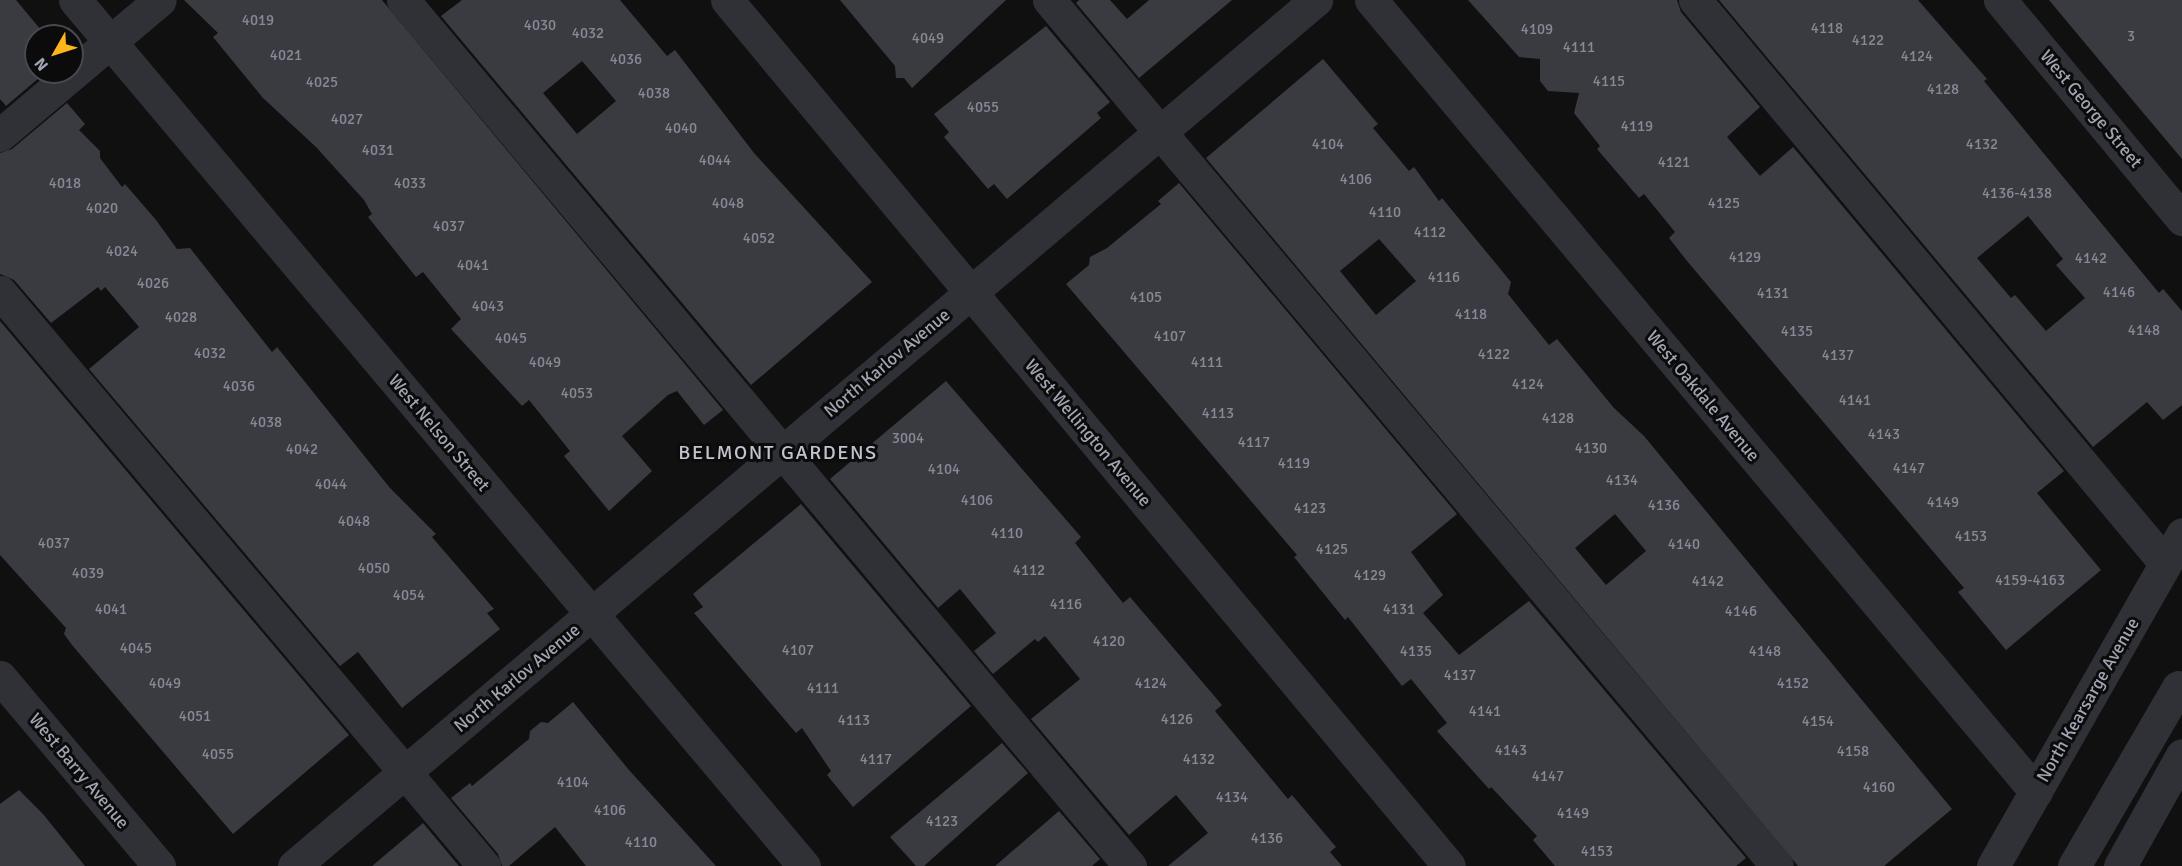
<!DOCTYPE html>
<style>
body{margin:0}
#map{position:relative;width:2182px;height:866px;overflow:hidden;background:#101011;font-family:Signika,sans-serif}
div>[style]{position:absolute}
.building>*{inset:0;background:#3a3b41}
.minor>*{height:33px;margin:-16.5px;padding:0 16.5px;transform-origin:16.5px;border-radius:16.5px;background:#303136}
span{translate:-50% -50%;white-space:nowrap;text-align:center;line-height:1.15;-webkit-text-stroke:6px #0b0b0c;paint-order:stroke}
.number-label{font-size:15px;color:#868a96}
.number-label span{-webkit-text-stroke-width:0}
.street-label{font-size:18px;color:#a0a5b3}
.neighbourhood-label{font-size:20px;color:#c1c4cf;letter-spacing:1.5px}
.north{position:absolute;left:24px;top:24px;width:60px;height:60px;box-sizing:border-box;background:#0b0b0c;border:2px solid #47494f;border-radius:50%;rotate:231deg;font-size:16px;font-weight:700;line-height:24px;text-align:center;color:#a0a5b3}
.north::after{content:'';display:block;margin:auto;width:21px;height:27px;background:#fcb51d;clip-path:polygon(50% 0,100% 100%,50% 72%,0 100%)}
</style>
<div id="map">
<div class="building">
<i style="clip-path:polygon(0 0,16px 0,46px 36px,36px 36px,36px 72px,46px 72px,6px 106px,0 99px)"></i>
<i style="clip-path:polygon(184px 0,382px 0,723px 410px,704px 425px,677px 391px,668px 395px,622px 436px,652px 471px,609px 511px,564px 456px,570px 451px,529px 400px,522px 406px,451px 329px,461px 319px,423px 272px,416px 277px,368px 217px,372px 214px,364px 200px,316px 147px,263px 98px,213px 37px,218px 33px)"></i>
<i style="clip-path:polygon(evenodd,462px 0,620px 0,667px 56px,675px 50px,754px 153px,872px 282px,751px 385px,441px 16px,462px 0,582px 61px,616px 101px,577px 134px,543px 93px,582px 61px)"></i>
<i style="clip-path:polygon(840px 0,1006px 0,912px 88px,904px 78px,896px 78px,895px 66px)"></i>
<i style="clip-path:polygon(1079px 0,1110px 0,1127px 19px,1149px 0,1232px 0,1139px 78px,1076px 3px)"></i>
<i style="clip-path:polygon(1468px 0,1677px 0,1681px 12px,1760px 107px,1727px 137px,1760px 176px,1793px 147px,2064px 471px,2037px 493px,2101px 570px,2006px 650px,1958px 592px,1964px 588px,1687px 261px,1669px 238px,1675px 232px,1644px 194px,1639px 198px,1597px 149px,1600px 146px,1574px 113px,1579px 93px,1548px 91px,1540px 81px,1540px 59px,1519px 57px)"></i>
<i style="clip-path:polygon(evenodd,1719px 0,1918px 0,1987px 79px,1984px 81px,2159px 293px,2163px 289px,2182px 311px,2182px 405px,2163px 420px,2147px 402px,2093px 447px,1719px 0,2028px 216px,2063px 259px,2056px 265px,2085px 298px,2046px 331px,2015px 295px,2011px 298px,1977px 258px,2028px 216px)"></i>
<i style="clip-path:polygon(2049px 0,2182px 0,2182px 159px,2140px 109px)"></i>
<i style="clip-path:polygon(1046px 26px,1110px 102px,1097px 113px,1101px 118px,1007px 199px,994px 184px,988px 189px,944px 137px,949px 132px,934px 114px)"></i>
<i style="clip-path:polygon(evenodd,1323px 59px,1378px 124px,1373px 128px,1409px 171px,1414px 167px,1439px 201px,1442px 198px,1511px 282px,1508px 294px,1549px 345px,1557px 339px,1614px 408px,1644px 436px,1952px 809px,1884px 866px,1798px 866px,1206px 158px,1323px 59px,1379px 239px,1416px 281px,1376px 315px,1340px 271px,1379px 239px,1323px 59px,1615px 514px,1646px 551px,1606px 585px,1575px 548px,1615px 514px)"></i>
<i style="clip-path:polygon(67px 103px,85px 124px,79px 130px,100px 151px,100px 158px,122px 187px,125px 184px,156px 220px,177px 249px,190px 248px,272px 352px,277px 347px,390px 488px,436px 534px,432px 537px,494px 609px,487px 613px,500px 629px,402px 708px,358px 652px,340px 666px,89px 369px,139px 327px,105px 287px,101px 291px,98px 287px,51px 323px,14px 280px,0 274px,0 153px,12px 149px)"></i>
<i style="clip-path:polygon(1179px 183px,1457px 514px,1411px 552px,1443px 595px,1423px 613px,1459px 655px,1529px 601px,1746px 858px,1736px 866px,1555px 866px,1533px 840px,1537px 836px,1491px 787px,1489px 789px,1437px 731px,1447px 723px,1411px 679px,1402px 686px,1348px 617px,1345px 620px,1294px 557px,1297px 555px,1066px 284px,1089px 265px,1090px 257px,1107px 248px,1161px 204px,1158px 201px)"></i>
<i style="clip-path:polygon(0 321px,349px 735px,233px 834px,72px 645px,64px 634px,66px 628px,0 555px)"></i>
<i style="clip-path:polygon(946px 381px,1081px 537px,1075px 543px,1123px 603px,1130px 597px,1222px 705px,1215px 711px,1288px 799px,1292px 795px,1336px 847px,1330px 852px,1342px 866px,1168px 866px,1208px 833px,1176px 795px,1129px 835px,1031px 719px,1080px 679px,1045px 636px,1038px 642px,1035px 639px,993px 674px,974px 651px,996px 633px,960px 589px,938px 608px,830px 479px)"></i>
<i style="clip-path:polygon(801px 504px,971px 706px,853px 807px,827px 775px,831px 771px,802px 728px,796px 733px,694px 613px,703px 607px,693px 594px)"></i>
<i style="clip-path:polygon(573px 702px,629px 770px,716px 866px,586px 866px,555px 827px,509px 866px,502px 866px,498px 854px,451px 798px,470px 783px,472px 786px,529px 739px,530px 731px,541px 722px,548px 723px)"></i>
<i style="clip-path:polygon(1002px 743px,1028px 773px,924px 866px,916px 866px,890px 837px)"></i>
<i style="clip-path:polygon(19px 790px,43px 814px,85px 866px,0 866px,0 804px)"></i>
<i style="clip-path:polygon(1059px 811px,1100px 859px,1092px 866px,995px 866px)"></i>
<i style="clip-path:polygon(423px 823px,459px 866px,372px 866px)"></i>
</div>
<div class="minor">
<i style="left:75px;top:0;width:1132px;rotate:49.91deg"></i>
<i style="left:403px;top:0;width:1131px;rotate:49.99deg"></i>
<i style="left:727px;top:0;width:1127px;rotate:50.18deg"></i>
<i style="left:1049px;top:0;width:1131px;rotate:49.95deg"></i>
<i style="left:1371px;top:0;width:1034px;rotate:49.98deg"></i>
<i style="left:1695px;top:0;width:733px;rotate:50.14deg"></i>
<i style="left:2000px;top:0;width:285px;rotate:50.3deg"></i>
<i style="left:0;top:135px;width:209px;rotate:-40.2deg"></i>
<i style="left:0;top:292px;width:751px;rotate:49.86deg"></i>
<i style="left:0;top:677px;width:247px;rotate:49.9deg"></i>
<i style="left:294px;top:866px;width:1340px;rotate:-40.28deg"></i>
<i style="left:1993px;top:866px;width:382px;rotate:-60.3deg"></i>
<i style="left:2074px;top:866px;width:207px;rotate:-59.8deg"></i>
<i style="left:2120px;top:866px;width:127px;rotate:-60.8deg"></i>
</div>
<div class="number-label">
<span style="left:258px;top:21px">4019</span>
<span style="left:540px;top:26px">4030</span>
<span style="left:1827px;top:29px">4118</span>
<span style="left:1537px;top:30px">4109</span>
<span style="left:588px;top:34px">4032</span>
<span style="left:2131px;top:37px">3</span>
<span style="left:928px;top:39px">4049</span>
<span style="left:1868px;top:41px">4122</span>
<span style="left:1579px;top:48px">4111</span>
<span style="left:286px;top:56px">4021</span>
<span style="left:1917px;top:57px">4124</span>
<span style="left:626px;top:60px">4036</span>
<span style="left:1609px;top:82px">4115</span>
<span style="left:322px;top:83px">4025</span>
<span style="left:1943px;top:90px">4128</span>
<span style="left:654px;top:94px">4038</span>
<span style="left:983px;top:108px">4055</span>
<span style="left:347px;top:120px">4027</span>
<span style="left:1637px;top:127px">4119</span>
<span style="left:681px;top:129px">4040</span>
<span style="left:1328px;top:145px">4104</span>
<span style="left:1982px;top:145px">4132</span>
<span style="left:378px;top:151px">4031</span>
<span style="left:715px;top:161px">4044</span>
<span style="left:1674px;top:163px">4121</span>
<span style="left:1356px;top:180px">4106</span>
<span style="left:65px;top:184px">4018</span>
<span style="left:410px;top:184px">4033</span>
<span style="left:2017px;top:194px">4136-4138</span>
<span style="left:728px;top:204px">4048</span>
<span style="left:1724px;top:204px">4125</span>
<span style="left:102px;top:209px">4020</span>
<span style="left:1385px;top:213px">4110</span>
<span style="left:449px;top:227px">4037</span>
<span style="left:1430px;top:233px">4112</span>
<span style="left:759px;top:239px">4052</span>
<span style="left:122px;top:252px">4024</span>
<span style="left:1745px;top:258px">4129</span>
<span style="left:2091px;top:259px">4142</span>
<span style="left:473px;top:266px">4041</span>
<span style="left:1444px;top:278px">4116</span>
<span style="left:153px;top:284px">4026</span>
<span style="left:2119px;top:293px">4146</span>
<span style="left:1773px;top:294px">4131</span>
<span style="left:1146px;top:298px">4105</span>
<span style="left:488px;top:307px">4043</span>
<span style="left:1471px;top:315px">4118</span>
<span style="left:181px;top:318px">4028</span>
<span style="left:2144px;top:331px">4148</span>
<span style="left:1797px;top:332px">4135</span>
<span style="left:1170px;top:337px">4107</span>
<span style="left:511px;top:339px">4045</span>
<span style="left:210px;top:354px">4032</span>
<span style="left:1494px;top:355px">4122</span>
<span style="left:1838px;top:356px">4137</span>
<span style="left:545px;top:363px">4049</span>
<span style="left:1207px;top:363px">4111</span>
<span style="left:1528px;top:385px">4124</span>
<span style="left:239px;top:387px">4036</span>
<span style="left:577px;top:394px">4053</span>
<span style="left:1855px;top:401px">4141</span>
<span style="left:1218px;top:414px">4113</span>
<span style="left:1558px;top:419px">4128</span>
<span style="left:266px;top:423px">4038</span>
<span style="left:1884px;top:435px">4143</span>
<span style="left:908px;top:439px">3004</span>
<span style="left:1254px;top:443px">4117</span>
<span style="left:1591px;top:449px">4130</span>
<span style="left:302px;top:450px">4042</span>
<span style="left:1294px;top:464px">4119</span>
<span style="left:1909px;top:469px">4147</span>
<span style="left:944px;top:470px">4104</span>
<span style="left:1622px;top:481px">4134</span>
<span style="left:331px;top:485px">4044</span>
<span style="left:977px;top:501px">4106</span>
<span style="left:1943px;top:503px">4149</span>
<span style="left:1664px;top:506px">4136</span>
<span style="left:1310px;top:509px">4123</span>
<span style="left:354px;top:522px">4048</span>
<span style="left:1007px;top:534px">4110</span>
<span style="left:1971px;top:537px">4153</span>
<span style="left:54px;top:544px">4037</span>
<span style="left:1684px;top:545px">4140</span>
<span style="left:1332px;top:550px">4125</span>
<span style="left:374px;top:569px">4050</span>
<span style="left:1029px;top:571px">4112</span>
<span style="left:88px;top:574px">4039</span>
<span style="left:1370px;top:576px">4129</span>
<span style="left:2030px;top:581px">4159-4163</span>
<span style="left:1708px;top:582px">4142</span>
<span style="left:409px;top:596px">4054</span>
<span style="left:1066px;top:605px">4116</span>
<span style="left:111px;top:610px">4041</span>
<span style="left:1399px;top:610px">4131</span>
<span style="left:1741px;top:612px">4146</span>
<span style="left:1109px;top:642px">4120</span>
<span style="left:136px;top:649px">4045</span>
<span style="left:798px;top:651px">4107</span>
<span style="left:1416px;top:652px">4135</span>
<span style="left:1765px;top:652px">4148</span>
<span style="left:1460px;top:676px">4137</span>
<span style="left:165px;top:684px">4049</span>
<span style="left:1151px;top:684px">4124</span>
<span style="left:1793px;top:684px">4152</span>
<span style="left:823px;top:689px">4111</span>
<span style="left:1485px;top:712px">4141</span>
<span style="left:195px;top:717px">4051</span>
<span style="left:1177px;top:720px">4126</span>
<span style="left:854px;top:721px">4113</span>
<span style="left:1818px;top:722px">4154</span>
<span style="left:1511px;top:751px">4143</span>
<span style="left:1853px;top:752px">4158</span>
<span style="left:218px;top:755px">4055</span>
<span style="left:876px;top:760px">4117</span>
<span style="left:1199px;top:760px">4132</span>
<span style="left:1548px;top:777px">4147</span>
<span style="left:573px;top:783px">4104</span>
<span style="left:1879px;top:788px">4160</span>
<span style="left:1232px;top:798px">4134</span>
<span style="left:610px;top:811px">4106</span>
<span style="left:1573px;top:814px">4149</span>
<span style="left:942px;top:822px">4123</span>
<span style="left:1267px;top:839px">4136</span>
<span style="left:641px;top:843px">4110</span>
<span style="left:1597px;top:852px">4153</span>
</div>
<div class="street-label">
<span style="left:2091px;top:109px;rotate:50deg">West George Street</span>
<span style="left:887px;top:363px;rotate:-40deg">North Karlov Avenue</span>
<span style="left:1703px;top:396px;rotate:50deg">West Oakdale Avenue</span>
<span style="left:439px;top:433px;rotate:50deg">West Nelson Street</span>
<span style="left:1088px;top:433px;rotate:50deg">West Wellington Avenue</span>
<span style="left:517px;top:678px;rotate:-40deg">North Karlov Avenue</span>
<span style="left:2088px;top:700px;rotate:-60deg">North Kearsarge Avenue</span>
<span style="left:79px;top:771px;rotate:50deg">West Barry Avenue</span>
</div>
<div class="neighbourhood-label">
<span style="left:778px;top:452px">BELMONT GARDENS</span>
</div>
<div class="north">N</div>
</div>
